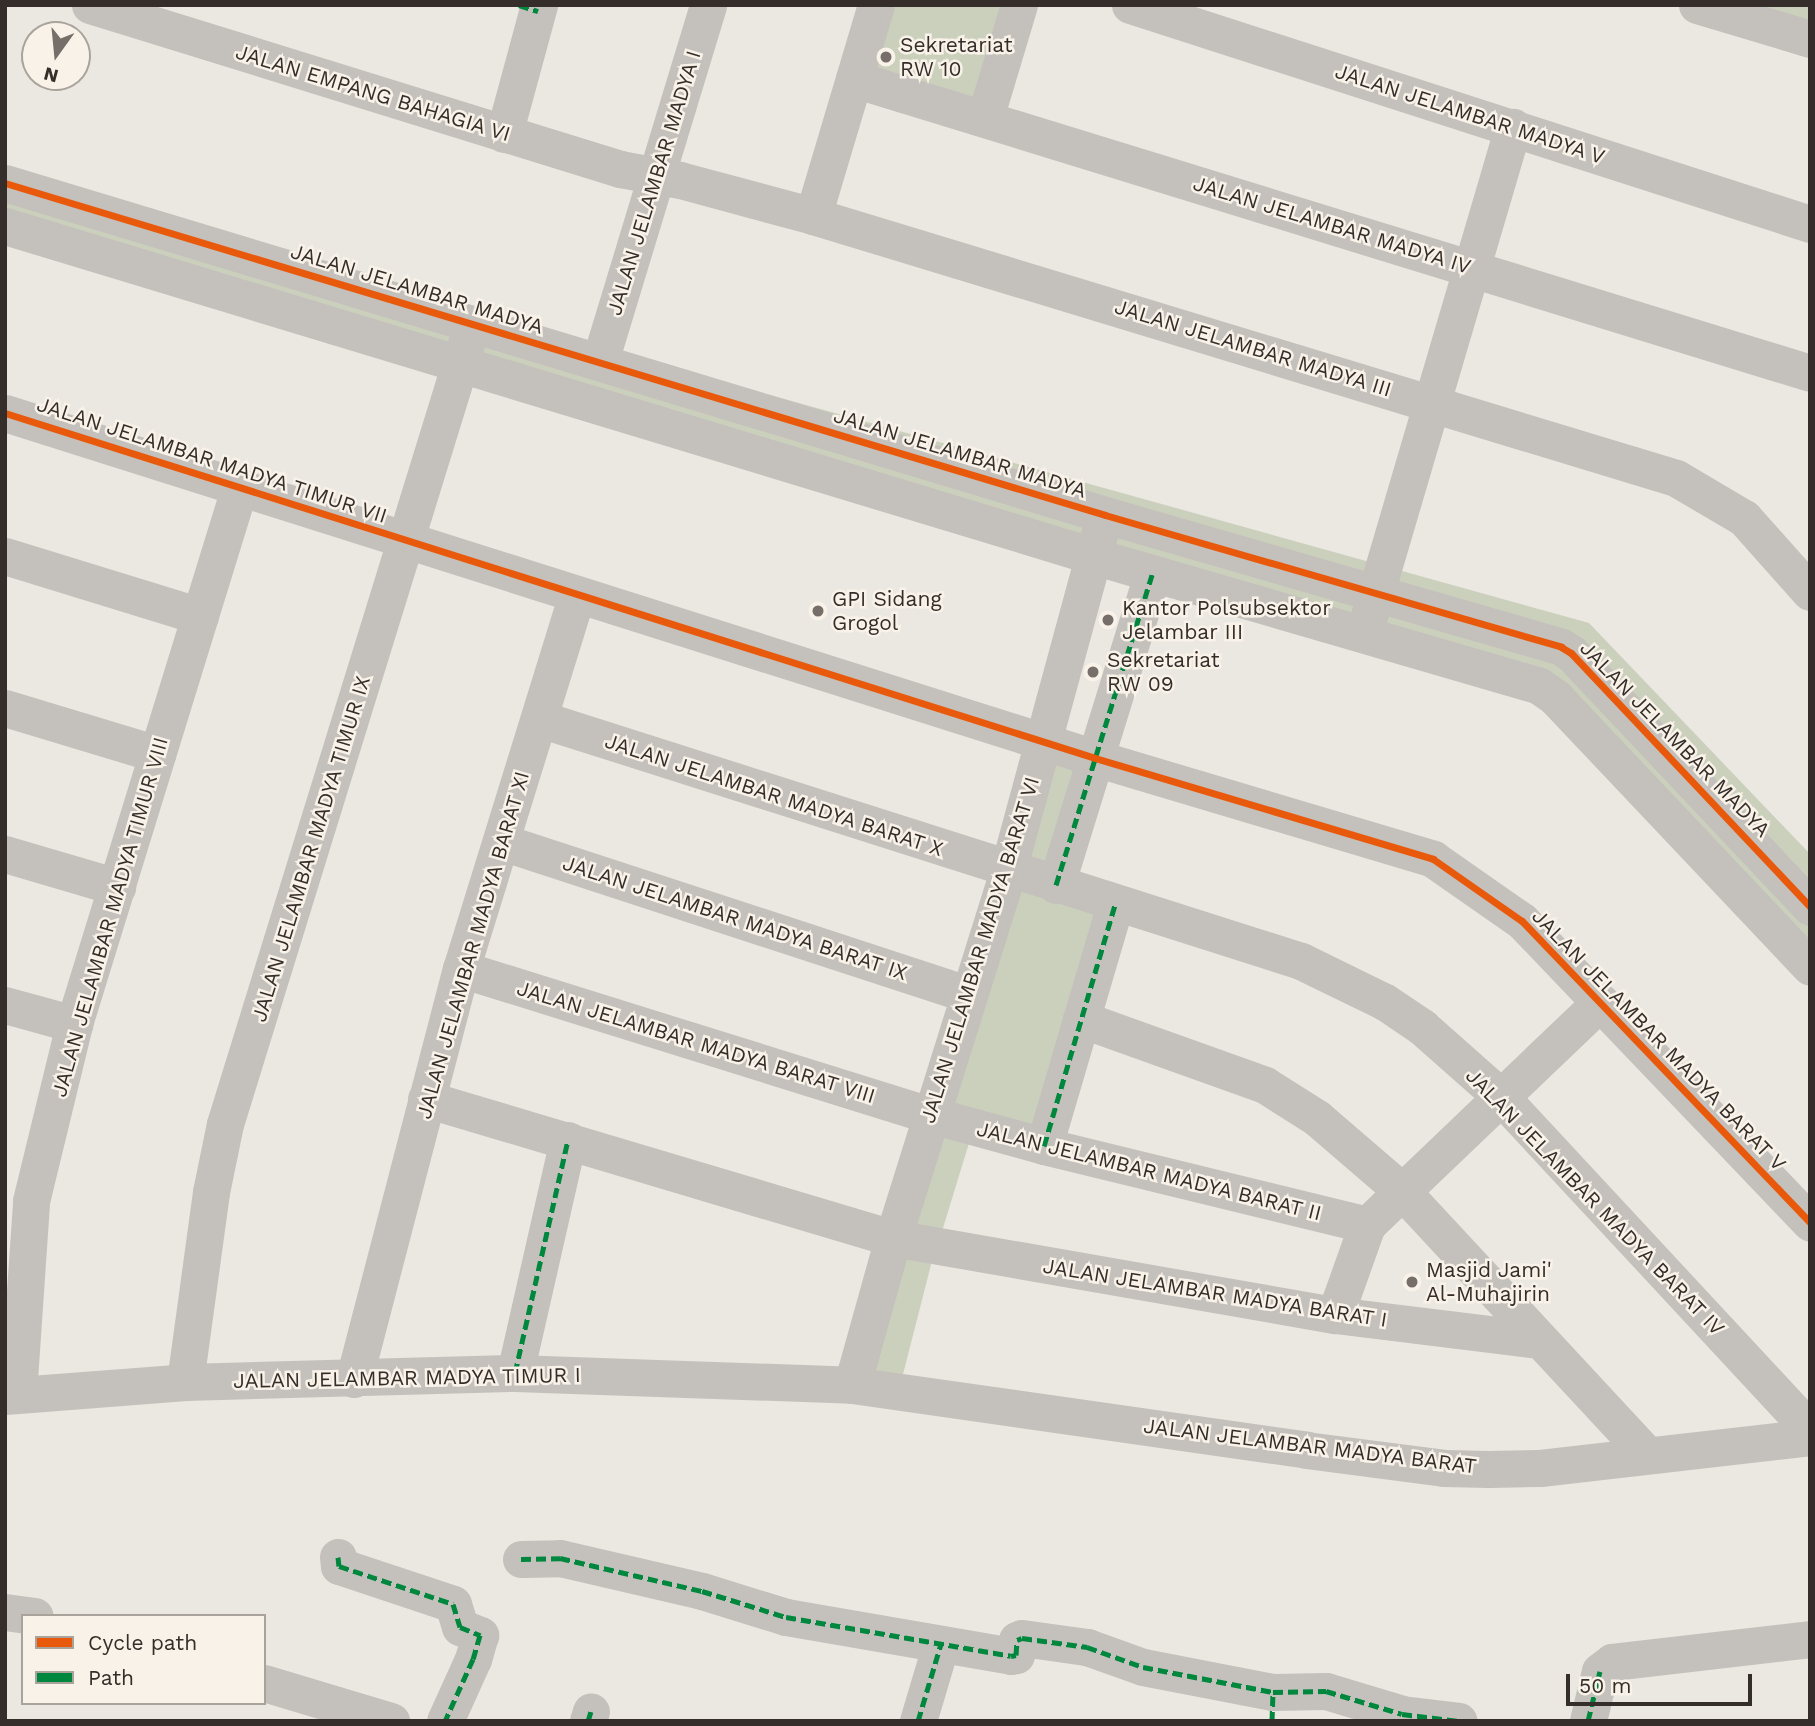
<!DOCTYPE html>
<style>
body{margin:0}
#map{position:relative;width:1815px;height:1726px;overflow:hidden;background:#ebe7e1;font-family:"Work Sans",sans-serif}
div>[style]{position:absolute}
.green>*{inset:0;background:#cbd0bd}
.minor>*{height:37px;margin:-18.5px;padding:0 18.5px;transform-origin:18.5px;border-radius:18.5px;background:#c4c0bb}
.quiet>*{height:5px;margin-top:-2.5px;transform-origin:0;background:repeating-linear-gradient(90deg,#00873e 0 10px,transparent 0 15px)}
.cycleway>*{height:7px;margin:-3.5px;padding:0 3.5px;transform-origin:3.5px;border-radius:3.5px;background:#e8590c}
.dots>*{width:19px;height:19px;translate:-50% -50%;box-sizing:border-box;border:4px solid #f8f2e9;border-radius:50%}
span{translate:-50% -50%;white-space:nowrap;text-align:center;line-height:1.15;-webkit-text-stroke:5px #f8f2e9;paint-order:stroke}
.poi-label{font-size:21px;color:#352d29}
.left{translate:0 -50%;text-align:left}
.street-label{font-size:21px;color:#352d29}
.frame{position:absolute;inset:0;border:7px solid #352d29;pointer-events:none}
.legend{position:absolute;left:21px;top:1614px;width:245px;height:91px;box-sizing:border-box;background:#f8f2e9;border:2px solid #aaa39c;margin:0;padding:9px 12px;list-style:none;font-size:21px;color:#352d29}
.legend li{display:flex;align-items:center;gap:14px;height:35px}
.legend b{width:35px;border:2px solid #aaa39c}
.north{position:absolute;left:21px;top:21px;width:70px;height:70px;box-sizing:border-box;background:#f8f2e9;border:2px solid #aaa39c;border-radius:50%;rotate:195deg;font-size:19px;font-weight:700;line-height:28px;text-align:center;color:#352d29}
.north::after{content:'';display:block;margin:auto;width:24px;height:32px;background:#756e69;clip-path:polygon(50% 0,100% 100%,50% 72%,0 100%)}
.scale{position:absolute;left:1566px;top:1674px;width:186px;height:32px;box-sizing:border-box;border:4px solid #352d29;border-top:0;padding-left:9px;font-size:21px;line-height:24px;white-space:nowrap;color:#352d29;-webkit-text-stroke:5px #f8f2e9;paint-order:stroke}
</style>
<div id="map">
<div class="green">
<i style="clip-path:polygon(879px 5px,1010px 5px,980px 106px,862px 73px)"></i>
<i style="clip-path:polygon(1705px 5px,1810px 5px,1810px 38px)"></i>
<i style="clip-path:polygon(5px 182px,1589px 623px,1810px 854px,1810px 974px,1535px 698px,5px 219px)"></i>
<i style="clip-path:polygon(1044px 742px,1093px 760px,1054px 885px,1013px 868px)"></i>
<i style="clip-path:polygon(1007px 880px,1111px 909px,1042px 1142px,934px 1113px)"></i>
<i style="clip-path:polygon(933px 1118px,973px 1130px,939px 1241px,899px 1234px)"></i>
<i style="clip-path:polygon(896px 1242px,935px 1249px,900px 1386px,856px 1382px)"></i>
</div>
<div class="minor">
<i style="left:90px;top:5px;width:555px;rotate:17.19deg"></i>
<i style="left:620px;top:169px;width:61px;rotate:10.4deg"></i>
<i style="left:680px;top:180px;width:138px;rotate:15.1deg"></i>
<i style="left:813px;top:216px;width:902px;rotate:16.89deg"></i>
<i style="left:1676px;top:478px;width:79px;rotate:30.5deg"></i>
<i style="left:1744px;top:518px;width:99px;rotate:48.3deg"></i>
<i style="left:1130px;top:5px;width:714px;rotate:17.85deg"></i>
<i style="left:1697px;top:5px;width:118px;rotate:16.7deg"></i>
<i style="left:854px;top:79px;width:1000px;rotate:17.09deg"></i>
<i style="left:985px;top:118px;width:118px;rotate:-73.3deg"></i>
<i style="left:504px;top:134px;width:134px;rotate:-74.8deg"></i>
<i style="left:5px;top:183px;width:1149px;rotate:16.79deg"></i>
<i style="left:1105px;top:515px;width:475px;rotate:16.1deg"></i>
<i style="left:1561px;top:647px;width:12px;rotate:31deg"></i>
<i style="left:1571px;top:653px;width:349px;rotate:46.7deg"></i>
<i style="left:813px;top:216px;width:220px;rotate:-73.4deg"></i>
<i style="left:5px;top:226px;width:1137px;rotate:16.87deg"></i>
<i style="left:1093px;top:556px;width:463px;rotate:16.2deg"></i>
<i style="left:1538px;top:685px;width:21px;rotate:35deg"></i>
<i style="left:1555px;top:697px;width:371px;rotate:46.6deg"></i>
<i style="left:600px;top:361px;width:372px;rotate:-73.1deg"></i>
<i style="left:5px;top:413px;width:1143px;rotate:17.56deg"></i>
<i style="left:1095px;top:758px;width:353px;rotate:16.6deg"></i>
<i style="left:1433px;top:859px;width:108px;rotate:34.9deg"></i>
<i style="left:1522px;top:921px;width:417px;rotate:46.3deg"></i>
<i style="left:5px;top:556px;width:204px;rotate:17.1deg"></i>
<i style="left:1369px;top:616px;width:510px;rotate:-73.59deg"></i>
<i style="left:5px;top:708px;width:159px;rotate:16.8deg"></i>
<i style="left:540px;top:719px;width:799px;rotate:17.64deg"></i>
<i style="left:1301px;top:961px;width:93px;rotate:26deg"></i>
<i style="left:1385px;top:1002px;width:45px;rotate:34deg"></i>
<i style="left:1422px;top:1027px;width:106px;rotate:41.5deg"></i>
<i style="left:1501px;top:1097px;width:454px;rotate:47.1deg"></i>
<i style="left:502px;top:842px;width:490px;rotate:18.1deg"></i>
<i style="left:5px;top:854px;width:117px;rotate:16.4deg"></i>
<i style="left:1056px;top:885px;width:325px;rotate:-72.8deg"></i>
<i style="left:461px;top:969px;width:492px;rotate:17.3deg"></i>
<i style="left:931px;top:1115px;width:117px;rotate:15.3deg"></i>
<i style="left:1044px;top:1146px;width:333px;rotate:13.7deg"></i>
<i style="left:5px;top:1005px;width:72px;rotate:15.4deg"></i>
<i style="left:1081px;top:1019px;width:195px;rotate:19.7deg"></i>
<i style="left:1265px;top:1085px;width:62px;rotate:32.4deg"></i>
<i style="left:1317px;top:1118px;width:113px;rotate:40.7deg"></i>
<i style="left:1403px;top:1192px;width:359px;rotate:47.1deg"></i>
<i style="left:426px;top:1099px;width:487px;rotate:16.6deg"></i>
<i style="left:893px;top:1238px;width:449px;rotate:9.9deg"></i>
<i style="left:1335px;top:1315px;width:206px;rotate:7deg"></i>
<i style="left:1044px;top:1146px;width:252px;rotate:-73.6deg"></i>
<i style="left:1335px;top:1315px;width:96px;rotate:-70.4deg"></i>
<i style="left:1367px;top:1225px;width:323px;rotate:-43.7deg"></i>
<i style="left:515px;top:1373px;width:239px;rotate:-77.2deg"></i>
<i style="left:354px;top:1379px;width:424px;rotate:-75.4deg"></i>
<i style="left:461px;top:969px;width:392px;rotate:-72.8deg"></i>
<i style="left:185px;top:1382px;width:192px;rotate:-82.2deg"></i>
<i style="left:211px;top:1192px;width:69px;rotate:-78.4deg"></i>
<i style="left:225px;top:1124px;width:820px;rotate:-72.83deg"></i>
<i style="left:852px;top:1385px;width:153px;rotate:-74.4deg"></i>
<i style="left:893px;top:1238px;width:386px;rotate:-72.6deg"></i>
<i style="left:1008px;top:870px;width:350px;rotate:-74.8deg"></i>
<i style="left:18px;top:1394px;width:193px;rotate:-86.1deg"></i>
<i style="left:31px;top:1201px;width:182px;rotate:-76.3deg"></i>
<i style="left:74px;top:1024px;width:560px;rotate:-72.86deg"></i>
<i style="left:5px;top:1396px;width:181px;rotate:-4.4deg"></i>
<i style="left:185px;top:1382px;width:330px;rotate:-1.6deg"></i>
<i style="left:515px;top:1373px;width:337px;rotate:2deg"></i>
<i style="left:852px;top:1385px;width:459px;rotate:8.1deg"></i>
<i style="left:1306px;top:1450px;width:139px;rotate:7.4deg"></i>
<i style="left:1444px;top:1468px;width:44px;rotate:1.3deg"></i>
<i style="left:1488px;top:1469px;width:52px;rotate:-1.1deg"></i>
<i style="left:1540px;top:1468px;width:272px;rotate:-6.5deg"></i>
<i style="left:338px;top:1557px;width:9px;rotate:84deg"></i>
<i style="left:339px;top:1566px;width:120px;rotate:18.4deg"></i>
<i style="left:453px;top:1604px;width:24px;rotate:73deg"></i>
<i style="left:460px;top:1627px;width:22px;rotate:22deg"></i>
<i style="left:480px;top:1635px;width:25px;rotate:106deg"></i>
<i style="left:473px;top:1659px;width:68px;rotate:114.3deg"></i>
<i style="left:521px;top:1559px;width:39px;rotate:-1deg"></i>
<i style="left:560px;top:1558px;width:146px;rotate:13.1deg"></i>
<i style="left:702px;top:1591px;width:88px;rotate:17.2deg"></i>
<i style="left:786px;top:1617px;width:228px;rotate:9.8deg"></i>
<i style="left:1011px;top:1656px;width:5px;rotate:-11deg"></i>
<i style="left:1016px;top:1655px;width:15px;rotate:-86deg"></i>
<i style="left:1017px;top:1640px;width:5px;rotate:-22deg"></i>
<i style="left:1022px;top:1638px;width:66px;rotate:7.9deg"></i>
<i style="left:1087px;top:1647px;width:59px;rotate:19.7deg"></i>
<i style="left:1143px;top:1667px;width:132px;rotate:10.9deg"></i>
<i style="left:1273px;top:1692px;width:53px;rotate:-1.1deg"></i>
<i style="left:1326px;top:1691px;width:79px;rotate:16.8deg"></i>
<i style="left:1402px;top:1714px;width:57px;rotate:7deg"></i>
<i style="left:5px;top:1612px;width:30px;rotate:8deg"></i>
<i style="left:264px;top:1683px;width:133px;rotate:16.7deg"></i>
<i style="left:588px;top:1721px;width:10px;rotate:-73deg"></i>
<i style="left:918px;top:1721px;width:80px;rotate:-73.4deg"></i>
<i style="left:1588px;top:1721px;width:51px;rotate:-76.5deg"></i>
<i style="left:1600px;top:1671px;width:15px;rotate:-37deg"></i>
<i style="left:1612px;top:1662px;width:199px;rotate:-6.6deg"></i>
</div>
<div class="quiet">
<i style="left:519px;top:5px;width:20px;rotate:18deg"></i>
<i style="left:1056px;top:885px;width:325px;rotate:-72.8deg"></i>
<i style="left:1044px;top:1146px;width:252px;rotate:-73.6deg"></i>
<i style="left:515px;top:1373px;width:239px;rotate:-77.2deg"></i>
<i style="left:338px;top:1557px;width:9px;rotate:84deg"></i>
<i style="left:339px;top:1566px;width:120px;rotate:18.4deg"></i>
<i style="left:453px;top:1604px;width:24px;rotate:73deg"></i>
<i style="left:460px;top:1627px;width:22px;rotate:22deg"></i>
<i style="left:480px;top:1635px;width:25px;rotate:106deg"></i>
<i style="left:473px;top:1659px;width:68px;rotate:114.3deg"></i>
<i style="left:521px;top:1559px;width:39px;rotate:-1deg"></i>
<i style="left:560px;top:1558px;width:146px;rotate:13.1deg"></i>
<i style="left:702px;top:1591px;width:88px;rotate:17.2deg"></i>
<i style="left:786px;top:1617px;width:228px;rotate:9.8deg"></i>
<i style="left:1011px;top:1656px;width:5px;rotate:-11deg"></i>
<i style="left:1016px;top:1655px;width:15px;rotate:-86deg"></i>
<i style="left:1017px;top:1640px;width:5px;rotate:-22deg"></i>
<i style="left:1022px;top:1638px;width:66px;rotate:7.9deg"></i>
<i style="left:1087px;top:1647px;width:59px;rotate:19.7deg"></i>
<i style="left:1143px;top:1667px;width:132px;rotate:10.9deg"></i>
<i style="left:1273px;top:1692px;width:53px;rotate:-1.1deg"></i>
<i style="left:1326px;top:1691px;width:79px;rotate:16.8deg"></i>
<i style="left:1402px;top:1714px;width:57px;rotate:7deg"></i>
<i style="left:588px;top:1721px;width:10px;rotate:-73deg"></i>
<i style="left:918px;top:1721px;width:80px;rotate:-73.4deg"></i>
<i style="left:1272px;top:1721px;width:29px;rotate:-88deg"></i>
<i style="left:1588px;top:1721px;width:51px;rotate:-76.5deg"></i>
</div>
<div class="cycleway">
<i style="left:5px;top:183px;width:1149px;rotate:16.79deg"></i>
<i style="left:1105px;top:515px;width:475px;rotate:16.1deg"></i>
<i style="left:1561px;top:647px;width:12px;rotate:31deg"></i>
<i style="left:1571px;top:653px;width:349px;rotate:46.7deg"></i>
<i style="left:5px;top:413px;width:1143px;rotate:17.56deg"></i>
<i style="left:1095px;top:758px;width:353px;rotate:16.6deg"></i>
<i style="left:1433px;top:859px;width:108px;rotate:34.9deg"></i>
<i style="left:1522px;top:921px;width:417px;rotate:46.3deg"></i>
</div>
<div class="dots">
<i style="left:886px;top:57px;background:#756e69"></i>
<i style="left:818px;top:611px;background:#756e69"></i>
<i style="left:1108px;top:620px;background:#756e69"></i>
<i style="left:1093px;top:672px;background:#756e69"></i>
<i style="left:1412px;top:1282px;background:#756e69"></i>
</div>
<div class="poi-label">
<span class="left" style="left:900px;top:57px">Sekretariat<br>RW 10</span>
<span class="left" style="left:832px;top:611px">GPI Sidang<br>Grogol</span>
<span class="left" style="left:1122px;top:620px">Kantor Polsubsektor<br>Jelambar III</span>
<span class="left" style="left:1107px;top:672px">Sekretariat<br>RW 09</span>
<span class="left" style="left:1426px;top:1282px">Masjid Jami'<br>Al-Muhajirin</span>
</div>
<div class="street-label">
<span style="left:373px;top:93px;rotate:17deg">JALAN EMPANG BAHAGIA VI</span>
<span style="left:1470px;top:114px;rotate:18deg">JALAN JELAMBAR MADYA V</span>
<span style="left:654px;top:183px;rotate:-73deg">JALAN JELAMBAR MADYA I</span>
<span style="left:1332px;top:225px;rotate:17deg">JALAN JELAMBAR MADYA IV</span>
<span style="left:417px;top:289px;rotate:17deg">JALAN JELAMBAR MADYA</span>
<span style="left:1253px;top:348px;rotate:17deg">JALAN JELAMBAR MADYA III</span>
<span style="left:960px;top:453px;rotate:17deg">JALAN JELAMBAR MADYA</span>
<span style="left:212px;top:460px;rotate:18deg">JALAN JELAMBAR MADYA TIMUR VII</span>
<span style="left:1675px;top:739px;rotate:46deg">JALAN JELAMBAR MADYA</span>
<span style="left:774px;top:795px;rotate:18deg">JALAN JELAMBAR MADYA BARAT X</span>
<span style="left:311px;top:849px;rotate:-73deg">JALAN JELAMBAR MADYA TIMUR IX</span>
<span style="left:110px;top:917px;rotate:-74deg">JALAN JELAMBAR MADYA TIMUR VIII</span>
<span style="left:735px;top:918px;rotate:18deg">JALAN JELAMBAR MADYA BARAT IX</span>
<span style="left:473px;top:945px;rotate:-74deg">JALAN JELAMBAR MADYA BARAT XI</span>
<span style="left:980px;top:950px;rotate:-73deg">JALAN JELAMBAR MADYA BARAT VI</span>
<span style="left:1659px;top:1040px;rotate:46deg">JALAN JELAMBAR MADYA BARAT V</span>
<span style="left:696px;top:1042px;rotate:17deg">JALAN JELAMBAR MADYA BARAT VIII</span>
<span style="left:1149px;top:1171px;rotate:14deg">JALAN JELAMBAR MADYA BARAT II</span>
<span style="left:1595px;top:1202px;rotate:46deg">JALAN JELAMBAR MADYA BARAT IV</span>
<span style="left:1215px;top:1293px;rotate:9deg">JALAN JELAMBAR MADYA BARAT I</span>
<span style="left:407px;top:1378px;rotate:-1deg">JALAN JELAMBAR MADYA TIMUR I</span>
<span style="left:1310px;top:1446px;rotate:7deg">JALAN JELAMBAR MADYA BARAT</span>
</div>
<div class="frame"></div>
<ul class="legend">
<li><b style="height:9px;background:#e8590c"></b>Cycle path</li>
<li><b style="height:9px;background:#00873e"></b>Path</li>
</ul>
<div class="north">N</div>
<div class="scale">50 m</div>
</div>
